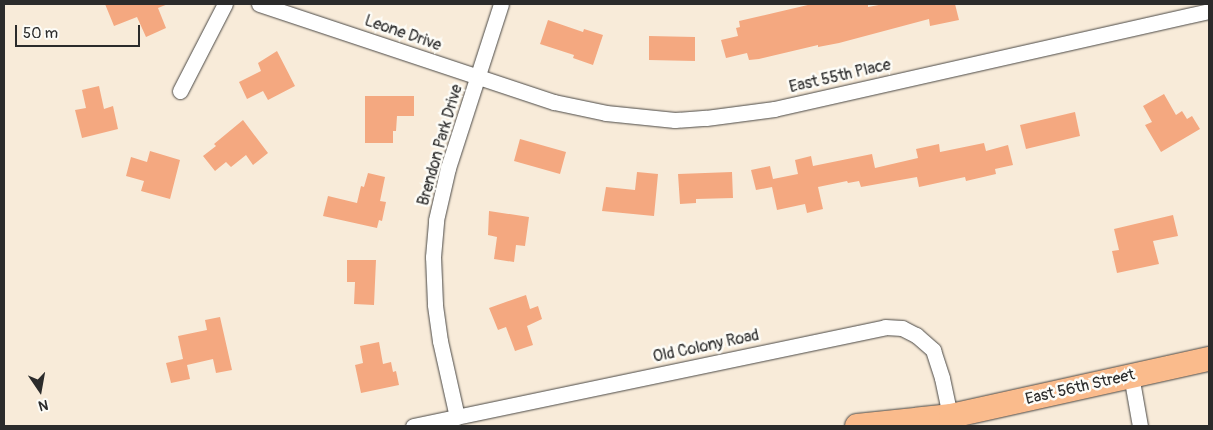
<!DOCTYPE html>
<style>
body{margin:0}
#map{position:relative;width:1213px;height:430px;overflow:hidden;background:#f8ebd9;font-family:Pangolin,sans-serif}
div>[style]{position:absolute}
.building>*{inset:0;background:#f4a880}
.roads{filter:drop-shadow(0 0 1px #4a4845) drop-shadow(0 0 1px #4a4845)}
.minor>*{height:15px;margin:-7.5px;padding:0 7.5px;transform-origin:7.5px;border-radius:7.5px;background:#fff}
.primary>*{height:24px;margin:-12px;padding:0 12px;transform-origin:12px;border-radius:12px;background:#fabb8c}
span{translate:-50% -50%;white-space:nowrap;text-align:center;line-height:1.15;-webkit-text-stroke:5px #fdfcf7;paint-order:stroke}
.street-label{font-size:16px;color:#2b2b2b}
.frame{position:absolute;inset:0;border:5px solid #2b2b2b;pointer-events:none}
.north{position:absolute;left:15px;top:365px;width:50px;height:50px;-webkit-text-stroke:4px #fdfcf7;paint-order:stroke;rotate:168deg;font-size:14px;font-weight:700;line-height:20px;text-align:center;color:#2b2b2b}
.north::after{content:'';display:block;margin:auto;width:18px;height:22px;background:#2b2b2b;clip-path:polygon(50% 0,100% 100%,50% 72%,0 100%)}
.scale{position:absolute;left:15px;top:25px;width:125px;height:22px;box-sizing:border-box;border:2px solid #2b2b2b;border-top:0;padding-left:6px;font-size:15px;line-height:18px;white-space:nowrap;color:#2b2b2b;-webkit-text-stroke:4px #fdfcf7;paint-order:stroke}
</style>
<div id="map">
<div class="building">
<i style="clip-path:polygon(105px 4px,168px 4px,158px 8px,166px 28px,146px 37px,137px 17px,114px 26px)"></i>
<i style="clip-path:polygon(812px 4px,868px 4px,868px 7px,884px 4px,955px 4px,959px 20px,930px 26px,929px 19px,839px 43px,818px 47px,818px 45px,759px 59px,749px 60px,747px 53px,726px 58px,721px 40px,738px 36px,736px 28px,740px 27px,739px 21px)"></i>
<i style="clip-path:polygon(548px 20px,583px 32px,584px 29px,603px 35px,593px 65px,573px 58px,574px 55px,540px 44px)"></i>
<i style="clip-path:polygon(649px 36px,695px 37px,695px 61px,649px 60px)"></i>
<i style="clip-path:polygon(277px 51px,295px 86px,268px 100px,263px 91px,247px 99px,239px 82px,261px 71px,258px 63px)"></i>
<i style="clip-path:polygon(99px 86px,104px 109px,113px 106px,118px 129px,82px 138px,75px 110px,86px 108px,82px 90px)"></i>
<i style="clip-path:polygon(1164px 94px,1176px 115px,1182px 111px,1187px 119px,1192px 116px,1200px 129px,1161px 152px,1145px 125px,1152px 122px,1143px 106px)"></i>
<i style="clip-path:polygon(365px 96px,414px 96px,414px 116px,397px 116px,396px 131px,393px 131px,393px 143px,365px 143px)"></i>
<i style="clip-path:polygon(1075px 112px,1080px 136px,1026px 149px,1020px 125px)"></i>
<i style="clip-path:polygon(243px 120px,268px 153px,253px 165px,246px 155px,231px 167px,226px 162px,215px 171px,203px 156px,216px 146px,214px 144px)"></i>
<i style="clip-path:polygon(520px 139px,566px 152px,560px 174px,514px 161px)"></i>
<i style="clip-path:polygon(984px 143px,986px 151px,1008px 145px,1013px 165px,995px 169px,996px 174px,966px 181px,965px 177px,919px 187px,917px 177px,861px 187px,859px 181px,848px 183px,847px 181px,818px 187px,823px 209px,807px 213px,805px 204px,777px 210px,772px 187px,756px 190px,751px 170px,770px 166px,773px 179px,798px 174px,795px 160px,811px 156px,813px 166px,872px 154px,875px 168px,918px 158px,916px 149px,939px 144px,940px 152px)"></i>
<i style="clip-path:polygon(150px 151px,180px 160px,170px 199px,141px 191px,144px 181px,126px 176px,131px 157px,147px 162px)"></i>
<i style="clip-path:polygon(637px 172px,658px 174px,654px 216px,602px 211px,606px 187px,635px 190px)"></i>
<i style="clip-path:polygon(732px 172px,733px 198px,696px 199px,696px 203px,680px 204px,678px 174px)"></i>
<i style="clip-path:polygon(368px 173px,385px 177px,380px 201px,386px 202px,382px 221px,379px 220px,377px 228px,323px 216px,328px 196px,357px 203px,361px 186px,364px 187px)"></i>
<i style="clip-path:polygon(489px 211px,529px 217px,525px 246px,516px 245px,514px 262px,494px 259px,497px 237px,488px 235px)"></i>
<i style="clip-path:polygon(1173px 215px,1178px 236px,1153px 241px,1159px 264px,1117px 273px,1112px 251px,1119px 250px,1114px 229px)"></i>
<i style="clip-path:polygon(347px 260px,376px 260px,374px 305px,354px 304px,355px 282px,347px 282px)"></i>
<i style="clip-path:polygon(526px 295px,530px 309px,538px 306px,542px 319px,527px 326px,533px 345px,515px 351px,506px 327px,498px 330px,489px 308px)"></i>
<i style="clip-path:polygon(220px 317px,232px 370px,216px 373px,213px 359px,187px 365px,190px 379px,171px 383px,166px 363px,183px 359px,178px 336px,207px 330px,205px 320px)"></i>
<i style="clip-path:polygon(379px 342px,383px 364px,391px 362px,393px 372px,396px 371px,399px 385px,361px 393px,355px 365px,363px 363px,360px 346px)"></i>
</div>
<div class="roads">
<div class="minor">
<i style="left:259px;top:4px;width:311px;rotate:18.4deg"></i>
<i style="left:554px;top:102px;width:53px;rotate:11.9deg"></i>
<i style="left:606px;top:113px;width:69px;rotate:5.8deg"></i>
<i style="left:675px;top:120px;width:31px;rotate:-4deg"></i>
<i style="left:706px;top:118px;width:69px;rotate:-7.5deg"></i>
<i style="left:774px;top:109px;width:446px;rotate:-12.7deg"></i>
<i style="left:180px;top:91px;width:98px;rotate:-62.7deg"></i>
<i style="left:1131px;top:375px;width:52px;rotate:80deg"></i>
<i style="left:457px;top:417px;width:78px;rotate:-102.6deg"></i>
<i style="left:440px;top:341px;width:37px;rotate:-98deg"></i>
<i style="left:435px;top:304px;width:47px;rotate:-92.4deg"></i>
<i style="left:433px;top:257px;width:37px;rotate:-85deg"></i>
<i style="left:436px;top:220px;width:53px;rotate:-77deg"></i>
<i style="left:448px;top:168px;width:172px;rotate:-72.1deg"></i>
<i style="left:413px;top:426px;width:482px;rotate:-11.8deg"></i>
<i style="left:885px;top:327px;width:17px;rotate:3deg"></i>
<i style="left:902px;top:328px;width:16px;rotate:27deg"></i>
<i style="left:916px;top:335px;width:23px;rotate:41deg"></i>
<i style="left:933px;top:350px;width:29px;rotate:72deg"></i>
<i style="left:942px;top:378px;width:48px;rotate:78deg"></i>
</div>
<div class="primary">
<i style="left:857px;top:426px;width:95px;rotate:-6.1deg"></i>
<i style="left:951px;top:416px;width:264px;rotate:-12.5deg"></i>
</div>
</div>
<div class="street-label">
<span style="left:403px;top:33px;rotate:19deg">Leone Drive</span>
<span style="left:840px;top:76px;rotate:-13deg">East 55th Place</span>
<span style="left:440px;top:145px;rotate:-74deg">Brendon Park Drive</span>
<span style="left:706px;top:346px;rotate:-12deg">Old Colony Road</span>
<span style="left:1080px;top:387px;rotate:-13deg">East 56th Street</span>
</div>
<div class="frame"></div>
<div class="north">N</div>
<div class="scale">50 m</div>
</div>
